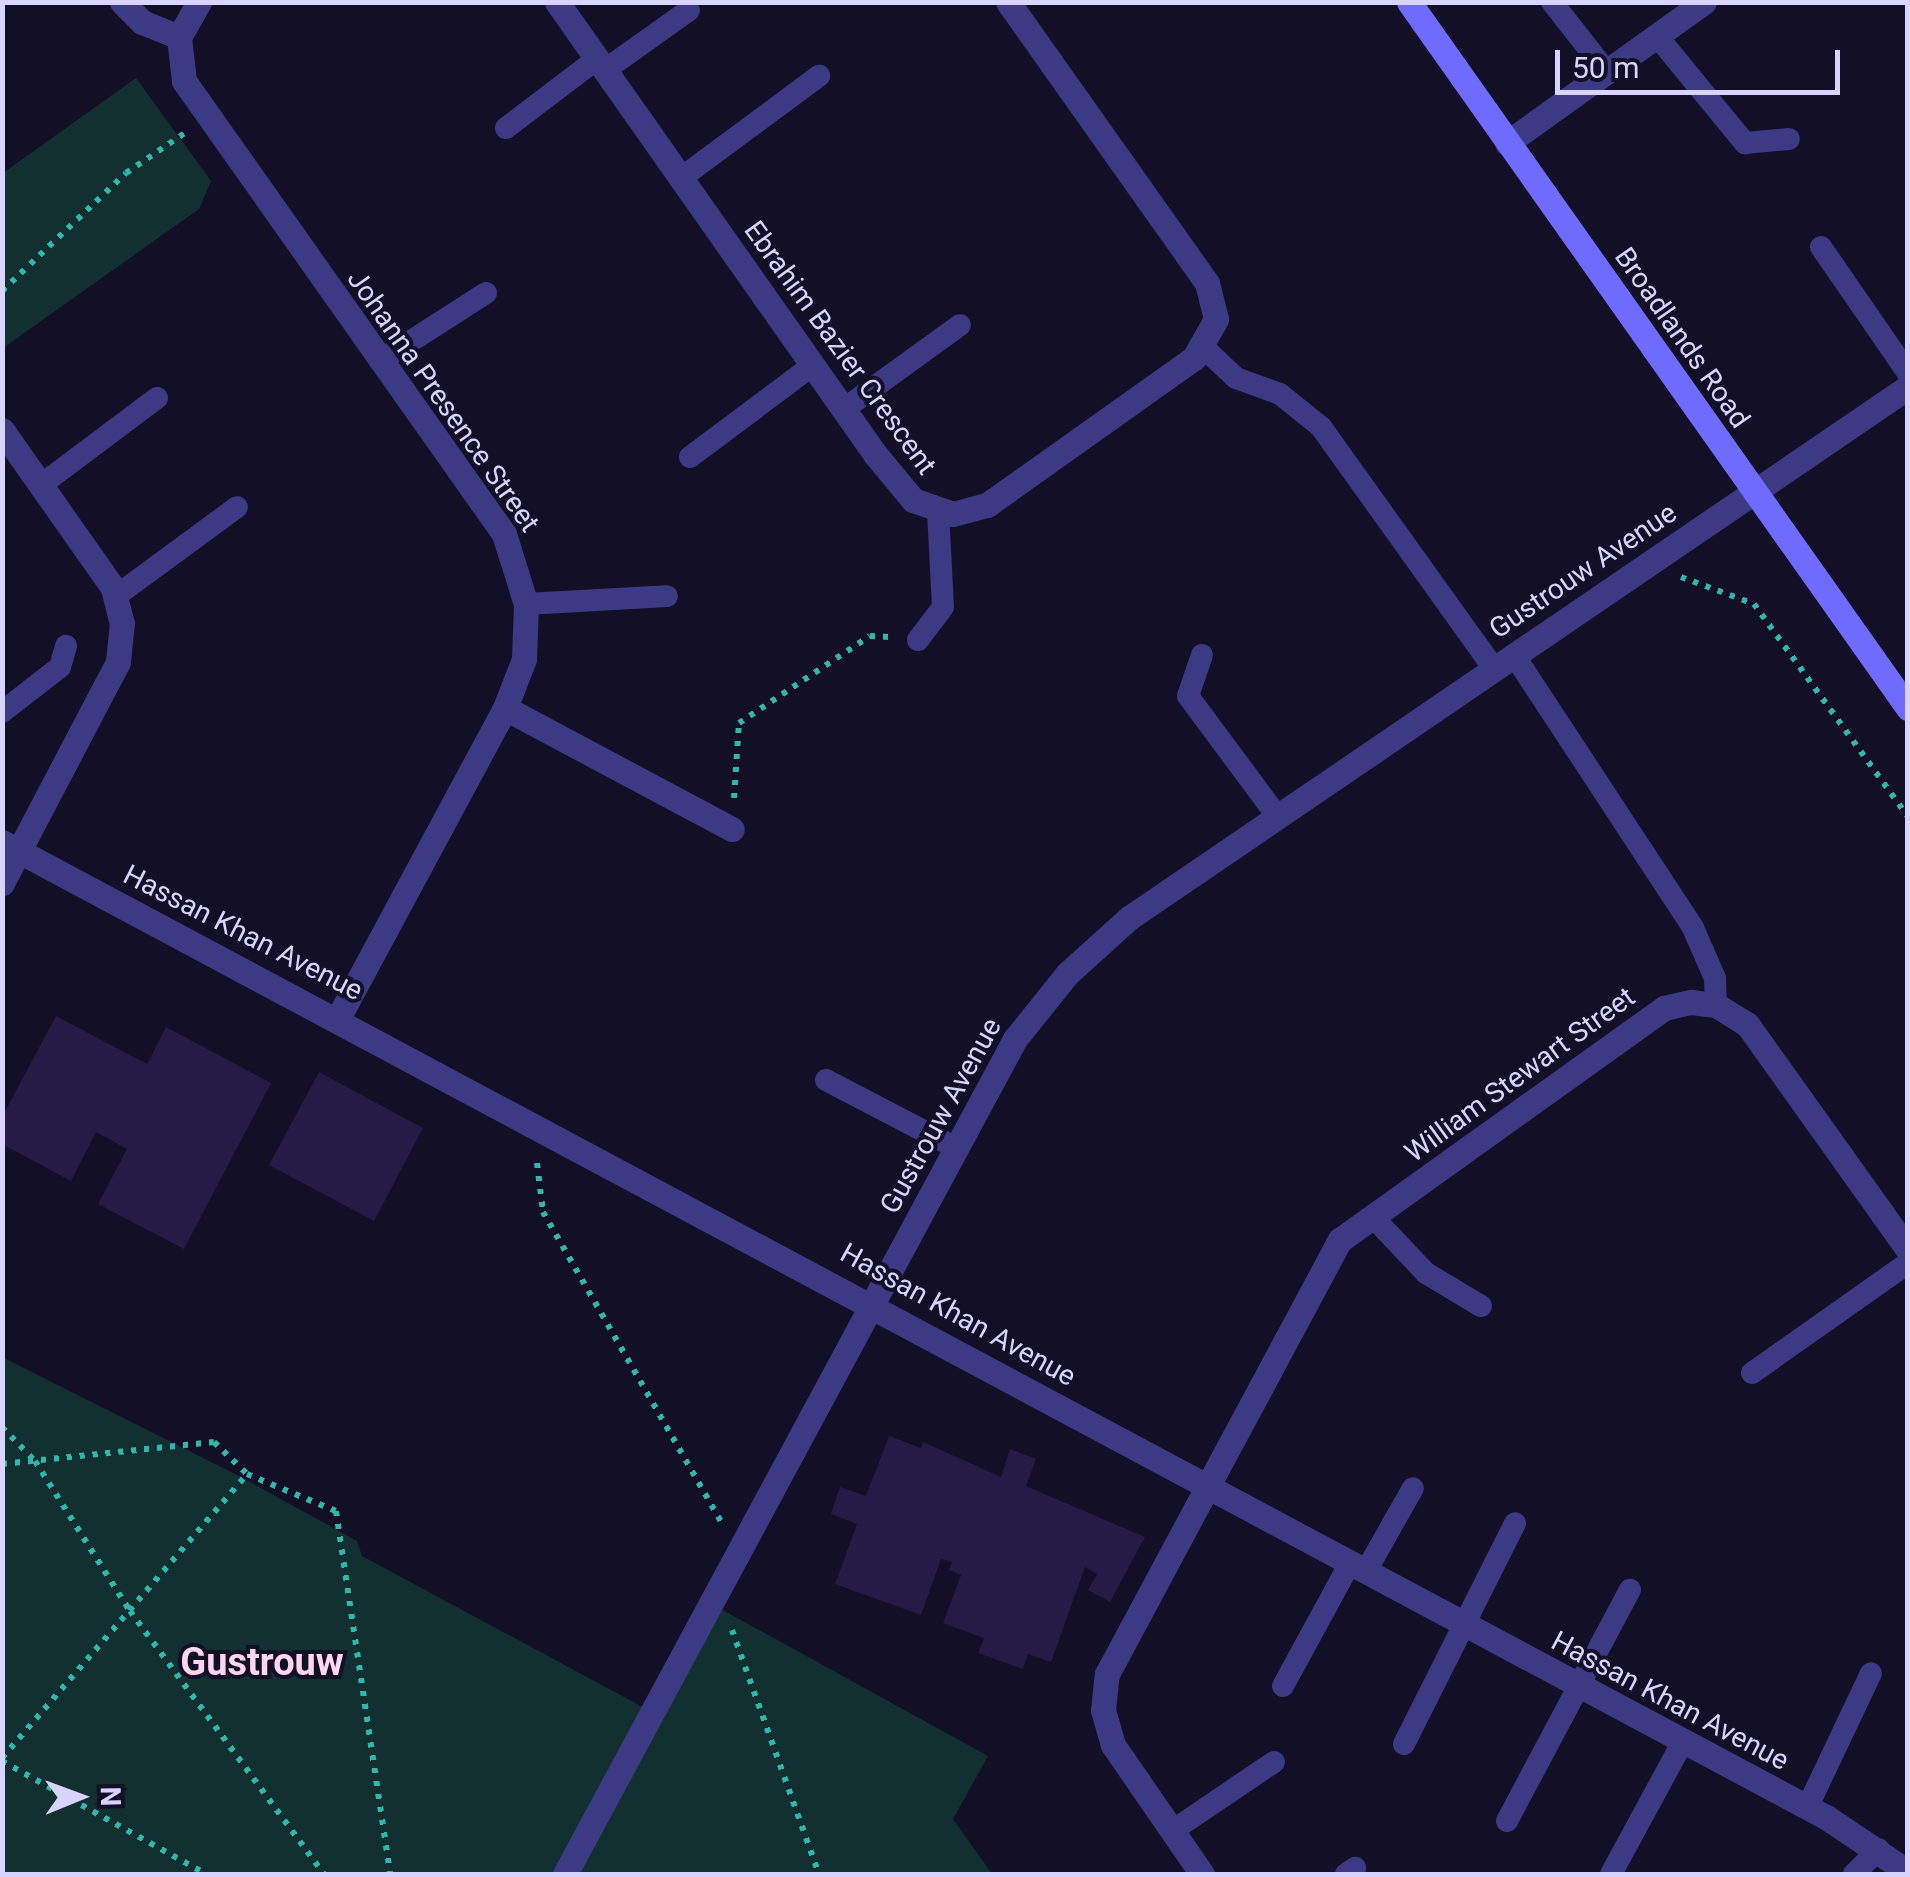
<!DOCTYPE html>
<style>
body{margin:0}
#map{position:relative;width:1910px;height:1877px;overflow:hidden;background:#130f26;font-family:Roboto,sans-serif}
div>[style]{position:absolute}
.green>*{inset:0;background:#12302f}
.building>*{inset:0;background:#241b47}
.path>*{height:6px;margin-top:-3px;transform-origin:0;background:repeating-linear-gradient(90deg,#2fb8b0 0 5px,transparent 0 13px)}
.service>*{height:22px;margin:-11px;padding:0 11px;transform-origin:11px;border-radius:11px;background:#3d3a85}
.minor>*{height:25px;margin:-12.5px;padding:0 12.5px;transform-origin:12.5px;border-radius:12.5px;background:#3d3a85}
.secondary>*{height:25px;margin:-12.5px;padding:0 12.5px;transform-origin:12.5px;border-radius:12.5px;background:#6f6bff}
span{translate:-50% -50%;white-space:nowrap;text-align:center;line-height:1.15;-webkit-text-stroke:8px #130f26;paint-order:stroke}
.street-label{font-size:28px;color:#d9d4ff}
.district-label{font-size:38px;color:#ffd6f0;font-weight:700}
.frame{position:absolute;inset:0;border:5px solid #d9d4ff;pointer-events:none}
.north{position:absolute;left:30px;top:1747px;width:100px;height:100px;-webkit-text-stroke:8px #130f26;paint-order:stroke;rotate:89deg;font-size:28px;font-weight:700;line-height:40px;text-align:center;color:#d9d4ff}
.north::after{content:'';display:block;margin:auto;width:35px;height:45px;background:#d9d4ff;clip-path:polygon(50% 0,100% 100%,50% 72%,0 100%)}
.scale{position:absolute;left:1555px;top:50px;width:285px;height:45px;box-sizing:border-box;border:5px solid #d9d4ff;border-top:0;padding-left:12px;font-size:30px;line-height:35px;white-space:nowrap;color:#d9d4ff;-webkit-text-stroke:8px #130f26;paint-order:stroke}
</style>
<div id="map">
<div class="green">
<i style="clip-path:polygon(136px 78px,211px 181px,199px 209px,3px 348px,3px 173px)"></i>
<i style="clip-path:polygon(2px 1357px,239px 1476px,357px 1541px,362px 1556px,650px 1711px,710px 1603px,988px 1756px,953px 1819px,992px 1874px,3px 1874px)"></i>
</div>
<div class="building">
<i style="clip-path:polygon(56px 1016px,147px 1064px,166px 1027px,271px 1083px,184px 1249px,98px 1204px,127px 1149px,96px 1132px,71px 1181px,2px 1144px,2px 1117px)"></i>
<i style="clip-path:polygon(319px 1072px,423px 1128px,374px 1221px,269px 1165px)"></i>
<i style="clip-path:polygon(889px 1436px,921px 1448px,923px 1442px,1001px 1477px,1010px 1449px,1036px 1459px,1026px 1486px,1145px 1537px,1110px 1602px,1088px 1590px,1097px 1574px,1085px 1567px,1051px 1662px,1028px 1654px,1023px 1669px,978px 1653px,984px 1638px,943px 1623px,961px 1575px,949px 1570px,952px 1562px,941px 1559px,921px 1615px,835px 1584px,857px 1524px,831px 1514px,840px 1487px,866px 1496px)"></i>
</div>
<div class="path">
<i style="left:2px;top:291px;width:171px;rotate:-43.6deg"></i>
<i style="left:126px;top:173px;width:73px;rotate:-34.3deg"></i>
<i style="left:1681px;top:577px;width:78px;rotate:20.3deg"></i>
<i style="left:1754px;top:604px;width:263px;rotate:54.1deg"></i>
<i style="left:734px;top:798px;width:75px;rotate:-86.2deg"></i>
<i style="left:739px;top:723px;width:157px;rotate:-33.6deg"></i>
<i style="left:870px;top:636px;width:20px;rotate:3deg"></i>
<i style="left:537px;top:1163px;width:49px;rotate:83deg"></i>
<i style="left:543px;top:1212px;width:357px;rotate:60.1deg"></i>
<i style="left:2px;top:1427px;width:47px;rotate:45.9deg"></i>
<i style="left:35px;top:1461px;width:178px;rotate:57.7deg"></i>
<i style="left:130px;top:1611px;width:327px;rotate:53.6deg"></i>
<i style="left:2px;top:1464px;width:213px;rotate:-5.9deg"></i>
<i style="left:214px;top:1442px;width:46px;rotate:44.1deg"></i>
<i style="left:732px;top:1630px;width:259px;rotate:70.4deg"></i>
<i style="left:2px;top:1758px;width:375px;rotate:-49.2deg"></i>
<i style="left:247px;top:1474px;width:96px;rotate:22.6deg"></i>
<i style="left:336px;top:1511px;width:367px;rotate:81.5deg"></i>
<i style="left:2px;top:1761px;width:233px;rotate:29deg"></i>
</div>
<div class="service">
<i style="left:1552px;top:2px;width:88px;rotate:52deg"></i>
<i style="left:1657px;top:36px;width:139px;rotate:50.6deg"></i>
<i style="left:1745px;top:143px;width:44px;rotate:-5.2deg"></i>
<i style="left:605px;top:70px;width:103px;rotate:-35.5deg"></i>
<i style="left:506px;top:128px;width:114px;rotate:-37.2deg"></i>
<i style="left:681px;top:178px;width:172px;rotate:-36.5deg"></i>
<i style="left:1821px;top:247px;width:153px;rotate:55.4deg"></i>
<i style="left:1204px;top:348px;width:44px;rotate:43.2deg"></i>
<i style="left:1236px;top:378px;width:47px;rotate:20deg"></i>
<i style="left:1280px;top:394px;width:53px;rotate:38.8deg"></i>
<i style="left:1321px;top:427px;width:297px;rotate:54.4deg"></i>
<i style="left:380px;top:361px;width:126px;rotate:-32.7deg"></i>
<i style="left:844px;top:409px;width:143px;rotate:-35.9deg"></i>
<i style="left:690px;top:457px;width:154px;rotate:-36.8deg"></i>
<i style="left:41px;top:485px;width:145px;rotate:-36.9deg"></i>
<i style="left:116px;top:596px;width:150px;rotate:-36.3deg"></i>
<i style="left:526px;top:604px;width:141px;rotate:-3.2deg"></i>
<i style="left:918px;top:640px;width:41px;rotate:-52.9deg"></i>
<i style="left:943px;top:607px;width:95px;rotate:-93deg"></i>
<i style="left:1202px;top:655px;width:43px;rotate:108.9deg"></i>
<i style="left:1188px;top:696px;width:151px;rotate:53.4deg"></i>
<i style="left:1514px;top:655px;width:326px;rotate:56.7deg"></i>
<i style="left:1693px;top:928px;width:55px;rotate:66.3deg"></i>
<i style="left:1715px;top:978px;width:27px;rotate:88deg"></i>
<i style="left:2px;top:712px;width:73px;rotate:-37.8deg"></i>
<i style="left:60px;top:667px;width:22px;rotate:-74deg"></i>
<i style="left:826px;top:1080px;width:147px;rotate:27.6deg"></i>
<i style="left:1373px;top:1217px;width:77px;rotate:46.6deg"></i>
<i style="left:1426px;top:1273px;width:64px;rotate:31deg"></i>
<i style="left:1752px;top:1373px;width:191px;rotate:-35.2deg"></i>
<i style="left:1366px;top:1571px;width:95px;rotate:-60.5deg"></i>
<i style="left:1283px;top:1686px;width:140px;rotate:-61.4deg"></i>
<i style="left:1404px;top:1744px;width:247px;rotate:-63.3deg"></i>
<i style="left:1807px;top:1808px;width:149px;rotate:-64.6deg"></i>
<i style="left:1507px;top:1821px;width:262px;rotate:-62deg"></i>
<i style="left:1172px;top:1831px;width:123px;rotate:-34.1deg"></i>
<i style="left:1346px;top:1874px;width:11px;rotate:-34deg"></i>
<i style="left:1611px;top:1874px;width:149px;rotate:-61.5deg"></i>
<i style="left:1854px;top:1874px;width:35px;rotate:-45deg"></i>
</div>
<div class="minor">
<i style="left:122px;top:2px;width:28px;rotate:45deg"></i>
<i style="left:142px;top:22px;width:40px;rotate:22deg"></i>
<i style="left:199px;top:2px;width:40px;rotate:119.7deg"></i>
<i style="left:179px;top:37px;width:44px;rotate:83.5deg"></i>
<i style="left:184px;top:81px;width:555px;rotate:54.76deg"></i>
<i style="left:504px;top:534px;width:73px;rotate:72.6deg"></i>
<i style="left:526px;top:604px;width:55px;rotate:92.1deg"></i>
<i style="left:524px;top:659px;width:53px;rotate:111.2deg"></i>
<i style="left:505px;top:708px;width:350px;rotate:118.3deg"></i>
<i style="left:557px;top:2px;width:553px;rotate:54.87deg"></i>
<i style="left:875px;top:454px;width:60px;rotate:50.4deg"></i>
<i style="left:913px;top:500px;width:42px;rotate:19.3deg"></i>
<i style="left:953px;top:514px;width:35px;rotate:-15deg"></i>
<i style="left:987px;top:505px;width:254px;rotate:-35.4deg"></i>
<i style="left:1194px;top:358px;width:45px;rotate:-60.6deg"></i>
<i style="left:1216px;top:319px;width:37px;rotate:-104deg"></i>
<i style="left:1207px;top:283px;width:344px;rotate:-125.3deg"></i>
<i style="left:1507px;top:143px;width:242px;rotate:-35.6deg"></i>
<i style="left:2px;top:430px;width:193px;rotate:54.9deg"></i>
<i style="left:113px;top:588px;width:36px;rotate:76deg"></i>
<i style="left:122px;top:623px;width:39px;rotate:96deg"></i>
<i style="left:118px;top:662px;width:250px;rotate:117.7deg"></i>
<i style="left:505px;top:708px;width:257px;rotate:28.1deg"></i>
<i style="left:2px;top:842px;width:2068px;rotate:28.13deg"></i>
<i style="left:1826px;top:1817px;width:99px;rotate:33.9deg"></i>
<i style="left:565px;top:1874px;width:949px;rotate:-61.68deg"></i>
<i style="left:1015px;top:1039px;width:83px;rotate:-51.3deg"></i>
<i style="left:1067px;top:974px;width:84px;rotate:-42.1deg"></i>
<i style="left:1129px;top:918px;width:943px;rotate:-34.28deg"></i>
<i style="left:1202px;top:1874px;width:157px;rotate:-124.6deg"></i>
<i style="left:1113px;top:1745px;width:36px;rotate:-106deg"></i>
<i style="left:1103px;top:1710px;width:36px;rotate:-84deg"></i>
<i style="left:1107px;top:1674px;width:493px;rotate:-61.8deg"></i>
<i style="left:1340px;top:1240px;width:398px;rotate:-35.6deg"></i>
<i style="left:1664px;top:1008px;width:28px;rotate:-13deg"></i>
<i style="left:1691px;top:1002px;width:25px;rotate:7deg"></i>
<i style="left:1716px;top:1005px;width:36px;rotate:32deg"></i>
<i style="left:1747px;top:1024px;width:277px;rotate:54.5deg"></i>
</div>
<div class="secondary">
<i style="left:1409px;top:2px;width:865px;rotate:54.75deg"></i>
</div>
<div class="street-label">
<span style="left:1682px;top:338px;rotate:55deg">Broadlands Road</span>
<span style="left:840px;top:348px;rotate:54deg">Ebrahim Bazier Crescent</span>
<span style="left:443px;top:401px;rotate:55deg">Johanna Presence Street</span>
<span style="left:1583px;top:571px;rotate:-34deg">Gustrouw Avenue</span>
<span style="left:243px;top:933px;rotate:27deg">Hassan Khan Avenue</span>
<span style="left:1520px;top:1075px;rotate:-36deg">William Stewart Street</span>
<span style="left:941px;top:1116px;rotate:-61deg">Gustrouw Avenue</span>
<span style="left:958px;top:1315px;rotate:29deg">Hassan Khan Avenue</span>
<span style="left:1670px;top:1701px;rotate:28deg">Hassan Khan Avenue</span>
</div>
<div class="district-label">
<span style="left:262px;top:1663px">Gustrouw</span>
</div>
<div class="frame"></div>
<div class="north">N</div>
<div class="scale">50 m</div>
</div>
